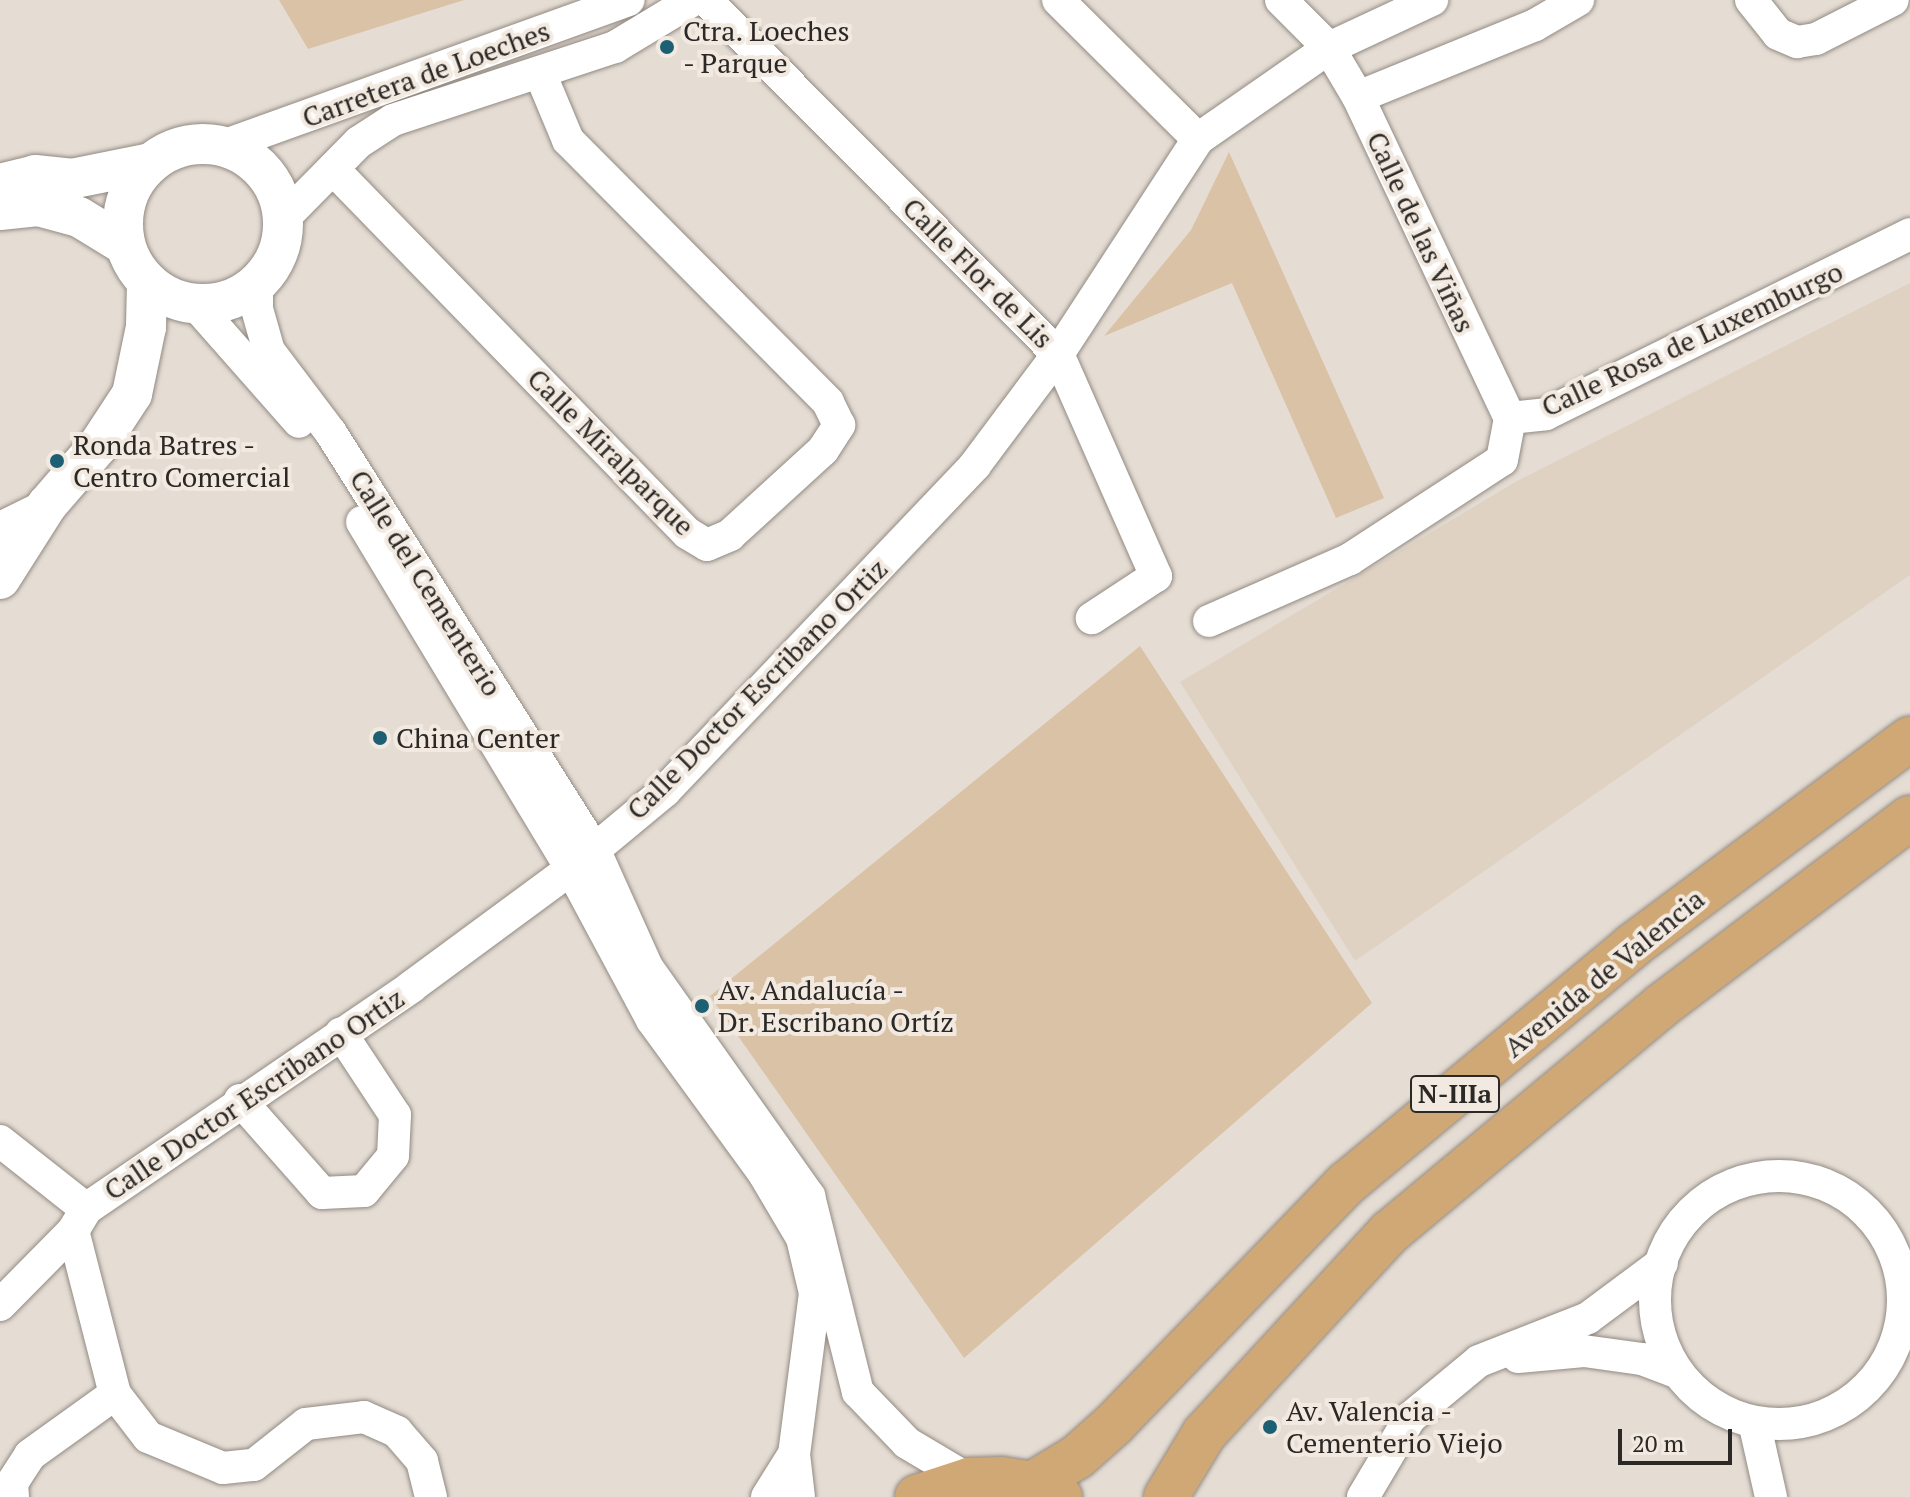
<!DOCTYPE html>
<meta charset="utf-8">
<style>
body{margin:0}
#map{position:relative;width:1910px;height:1497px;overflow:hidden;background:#e5ddd4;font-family:"PT Serif",serif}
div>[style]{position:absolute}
.built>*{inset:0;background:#dfd2c3}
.green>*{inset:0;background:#dac2a6}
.roads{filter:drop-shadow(0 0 2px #928a82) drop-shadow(0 0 2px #928a82)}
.minor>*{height:32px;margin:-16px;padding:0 16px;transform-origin:16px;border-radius:16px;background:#fff}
.minor>.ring{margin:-16px;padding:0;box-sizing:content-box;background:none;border:32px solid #fff;border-radius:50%}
.tertiary>*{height:40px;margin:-20px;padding:0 20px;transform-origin:20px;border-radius:20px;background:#fff}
.tertiary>.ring{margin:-20px;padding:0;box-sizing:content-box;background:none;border:40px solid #fff;border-radius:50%}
.trunk>*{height:44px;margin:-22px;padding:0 22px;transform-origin:22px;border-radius:22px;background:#d0a876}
.dots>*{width:22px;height:22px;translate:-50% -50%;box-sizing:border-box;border:4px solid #f2eae1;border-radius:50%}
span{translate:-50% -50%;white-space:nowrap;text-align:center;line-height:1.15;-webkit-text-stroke:8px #f2eae1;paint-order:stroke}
.shield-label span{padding:2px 6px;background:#f2eae1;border:2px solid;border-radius:6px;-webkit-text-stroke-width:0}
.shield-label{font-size:26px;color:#2b2825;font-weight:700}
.poi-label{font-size:28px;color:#2b2825}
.left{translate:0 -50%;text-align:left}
.street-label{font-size:28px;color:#2b2825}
.scale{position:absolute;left:1618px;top:1429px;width:114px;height:36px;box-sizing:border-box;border:4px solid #2b2825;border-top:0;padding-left:10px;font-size:24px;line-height:28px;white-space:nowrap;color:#2b2825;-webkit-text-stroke:6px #f2eae1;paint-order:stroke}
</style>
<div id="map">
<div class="built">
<i style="clip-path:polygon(1910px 283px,1910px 575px,1355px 961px,1180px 682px,1517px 481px)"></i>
</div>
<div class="green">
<i style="clip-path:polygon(279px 0,464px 0,308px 49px)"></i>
<i style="clip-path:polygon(1229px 152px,1384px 498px,1336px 518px,1232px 283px,1104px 336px,1191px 230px)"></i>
<i style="clip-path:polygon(1140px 646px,1372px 1003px,964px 1358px,710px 996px)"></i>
</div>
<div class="roads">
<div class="minor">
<i style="left:706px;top:0;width:499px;rotate:45.2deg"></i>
<i style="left:1058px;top:354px;width:243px;rotate:66.2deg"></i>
<i style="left:1156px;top:576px;width:77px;rotate:146.7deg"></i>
<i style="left:1058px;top:0;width:197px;rotate:44.8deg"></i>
<i style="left:1281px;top:0;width:68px;rotate:45deg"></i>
<i style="left:1329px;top:48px;width:57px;rotate:59.4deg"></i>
<i style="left:1358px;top:97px;width:355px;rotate:64.7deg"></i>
<i style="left:1751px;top:0;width:43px;rotate:51.5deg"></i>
<i style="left:1778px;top:34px;width:21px;rotate:23deg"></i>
<i style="left:1797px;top:42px;width:19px;rotate:-9deg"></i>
<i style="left:1816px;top:39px;width:86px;rotate:-26.9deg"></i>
<i style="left:1358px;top:97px;width:191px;rotate:-22.1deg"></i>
<i style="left:1535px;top:25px;width:50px;rotate:-30.2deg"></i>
<i style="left:223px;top:146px;width:431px;rotate:-19.8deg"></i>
<i style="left:333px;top:169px;width:508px;rotate:45.8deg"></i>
<i style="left:687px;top:533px;width:23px;rotate:31deg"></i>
<i style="left:707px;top:545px;width:25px;rotate:-23deg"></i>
<i style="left:730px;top:535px;width:126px;rotate:-42.4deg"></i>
<i style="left:823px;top:450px;width:30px;rotate:-57deg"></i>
<i style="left:839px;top:425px;width:25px;rotate:-116deg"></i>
<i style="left:828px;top:402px;width:369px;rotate:-134.8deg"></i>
<i style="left:568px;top:140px;width:73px;rotate:-112.7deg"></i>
<i style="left:283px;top:219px;width:108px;rotate:-45.4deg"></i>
<i style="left:359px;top:142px;width:40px;rotate:-32.9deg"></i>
<i style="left:393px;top:120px;width:234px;rotate:-18.2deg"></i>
<i style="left:615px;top:47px;width:91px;rotate:-31.1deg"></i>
<i style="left:257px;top:283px;width:26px;rotate:90deg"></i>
<i style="left:257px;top:309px;width:44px;rotate:74.1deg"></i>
<i style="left:269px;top:351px;width:103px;rotate:52.9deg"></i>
<i style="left:331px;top:433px;width:492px;rotate:57.7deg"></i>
<i style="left:594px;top:849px;width:129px;rotate:65.8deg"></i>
<i style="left:647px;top:967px;width:281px;rotate:54.7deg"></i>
<i style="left:809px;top:1196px;width:202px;rotate:76deg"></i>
<i style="left:858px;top:1392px;width:71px;rotate:46.1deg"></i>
<i style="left:907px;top:1443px;width:72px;rotate:30.8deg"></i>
<i style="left:195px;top:304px;width:157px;rotate:48.6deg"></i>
<i style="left:1510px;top:418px;width:36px;rotate:-6deg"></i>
<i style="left:1546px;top:414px;width:406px;rotate:-26.3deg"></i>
<i style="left:362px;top:522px;width:405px;rotate:58.9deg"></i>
<i style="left:571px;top:869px;width:171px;rotate:61.8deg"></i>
<i style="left:652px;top:1020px;width:188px;rotate:53.9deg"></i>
<i style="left:763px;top:1172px;width:77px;rotate:59.4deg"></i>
<i style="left:802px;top:1238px;width:57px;rotate:76.7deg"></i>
<i style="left:815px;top:1293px;width:162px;rotate:97.4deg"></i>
<i style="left:794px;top:1454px;width:43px;rotate:83.4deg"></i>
<i style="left:0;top:528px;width:52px;rotate:-26.1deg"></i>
<i style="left:1209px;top:621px;width:154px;rotate:-23.7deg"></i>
<i style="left:1350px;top:559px;width:181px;rotate:-33.1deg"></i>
<i style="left:1502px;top:460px;width:43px;rotate:-79.2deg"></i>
<i style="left:240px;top:1100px;width:124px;rotate:48.6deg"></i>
<i style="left:322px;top:1193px;width:42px;rotate:-2.7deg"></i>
<i style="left:364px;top:1191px;width:45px;rotate:-50.4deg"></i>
<i style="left:393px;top:1156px;width:41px;rotate:-87.2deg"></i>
<i style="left:395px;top:1115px;width:98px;rotate:-123.4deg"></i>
<i style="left:0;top:1141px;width:110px;rotate:38.3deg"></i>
<i class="ring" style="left:1655px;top:1176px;width:216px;height:216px"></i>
<i style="left:0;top:1305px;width:104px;rotate:-45.4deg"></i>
<i style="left:73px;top:1231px;width:26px;rotate:-59deg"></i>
<i style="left:86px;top:1209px;width:394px;rotate:-34.3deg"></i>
<i style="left:411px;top:987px;width:199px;rotate:-36.4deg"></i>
<i style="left:571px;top:869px;width:122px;rotate:-39.7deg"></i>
<i style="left:665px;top:791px;width:450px;rotate:-46.4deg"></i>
<i style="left:975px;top:465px;width:139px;rotate:-53.2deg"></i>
<i style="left:1058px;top:354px;width:257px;rotate:-56.9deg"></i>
<i style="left:1198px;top:139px;width:160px;rotate:-34.8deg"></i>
<i style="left:1329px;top:48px;width:114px;rotate:-25deg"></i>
<i style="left:1518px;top:1357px;width:66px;rotate:-5.2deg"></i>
<i style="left:1584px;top:1351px;width:59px;rotate:7.9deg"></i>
<i style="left:1642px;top:1359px;width:36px;rotate:21deg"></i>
<i style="left:115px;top:1394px;width:54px;rotate:52.5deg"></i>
<i style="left:148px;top:1437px;width:81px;rotate:22.5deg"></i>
<i style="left:223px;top:1468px;width:31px;rotate:-6deg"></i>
<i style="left:254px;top:1465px;width:66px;rotate:-38.3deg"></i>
<i style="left:306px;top:1424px;width:58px;rotate:-6.9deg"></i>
<i style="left:364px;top:1417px;width:36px;rotate:24deg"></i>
<i style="left:397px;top:1432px;width:38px;rotate:49deg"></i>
<i style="left:422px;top:1461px;width:37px;rotate:76deg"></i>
<i style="left:1755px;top:1426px;width:73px;rotate:77.3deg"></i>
<i style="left:13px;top:1497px;width:14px;rotate:-94deg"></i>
<i style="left:12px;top:1483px;width:33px;rotate:-57deg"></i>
<i style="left:30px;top:1455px;width:105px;rotate:-35.7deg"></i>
<i style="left:115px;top:1394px;width:168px;rotate:-104.4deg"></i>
<i style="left:767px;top:1497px;width:51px;rotate:-57.9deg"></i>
<i style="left:1363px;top:1497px;width:92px;rotate:-59.3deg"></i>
<i style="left:1410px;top:1418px;width:89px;rotate:-39.6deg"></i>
<i style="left:1479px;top:1361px;width:117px;rotate:-21.5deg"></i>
<i style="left:1588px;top:1318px;width:92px;rotate:-36.6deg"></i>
</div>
<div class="tertiary">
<i class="ring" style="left:123px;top:144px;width:120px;height:120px"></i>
<i style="left:0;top:184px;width:36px;rotate:-14deg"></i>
<i style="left:35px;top:175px;width:36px;rotate:6deg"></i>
<i style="left:71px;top:179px;width:81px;rotate:-11.4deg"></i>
<i style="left:0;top:210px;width:38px;rotate:-6deg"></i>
<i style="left:38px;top:206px;width:42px;rotate:15deg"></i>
<i style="left:79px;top:217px;width:54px;rotate:31.3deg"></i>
<i style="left:0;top:579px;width:88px;rotate:-57.6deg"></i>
<i style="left:47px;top:505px;width:78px;rotate:-49.2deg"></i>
<i style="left:98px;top:446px;width:62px;rotate:-56.8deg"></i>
<i style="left:132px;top:394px;width:68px;rotate:-78.2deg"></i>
<i style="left:146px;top:327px;width:45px;rotate:-88.7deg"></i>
</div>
<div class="trunk">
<i style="left:1032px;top:1484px;width:52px;rotate:-31deg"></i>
<i style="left:1077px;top:1457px;width:50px;rotate:-41.7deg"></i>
<i style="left:1114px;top:1424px;width:335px;rotate:-46deg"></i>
<i style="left:1347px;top:1183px;width:371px;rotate:-39.7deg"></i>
<i style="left:1632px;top:946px;width:347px;rotate:-36.7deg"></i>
<i style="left:917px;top:1497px;width:55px;rotate:-18.1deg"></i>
<i style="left:969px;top:1480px;width:32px;rotate:-2deg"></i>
<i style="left:1001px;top:1479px;width:31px;rotate:9deg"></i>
<i style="left:1032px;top:1484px;width:31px;rotate:25deg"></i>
<i style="left:1166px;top:1497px;width:74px;rotate:-58.9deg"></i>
<i style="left:1204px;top:1434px;width:275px;rotate:-47.4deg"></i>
<i style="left:1390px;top:1232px;width:353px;rotate:-39.8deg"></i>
<i style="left:1661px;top:1006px;width:312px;rotate:-37.1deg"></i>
</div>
</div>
<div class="dots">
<i style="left:667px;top:47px;background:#1d6073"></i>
<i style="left:57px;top:461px;background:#1d6073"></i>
<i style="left:380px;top:738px;background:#1d6073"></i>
<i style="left:702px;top:1006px;background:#1d6073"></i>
<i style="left:1270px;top:1427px;background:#1d6073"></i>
</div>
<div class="shield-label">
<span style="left:1455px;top:1094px">N-IIIa</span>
</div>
<div class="poi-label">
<span class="left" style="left:683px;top:47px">Ctra. Loeches<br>- Parque</span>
<span class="left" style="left:73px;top:461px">Ronda Batres -<br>Centro Comercial</span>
<span class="left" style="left:396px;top:738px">China Center</span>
<span class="left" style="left:718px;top:1006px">Av. Andalucía -<br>Dr. Escribano Ortíz</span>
<span class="left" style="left:1286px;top:1427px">Av. Valencia -<br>Cementerio Viejo</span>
</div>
<div class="street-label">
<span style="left:426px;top:74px;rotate:-20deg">Carretera de Loeches</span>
<span style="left:1421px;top:232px;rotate:65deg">Calle de las Viñas</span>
<span style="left:978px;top:273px;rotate:45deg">Calle Flor de Lis</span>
<span style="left:1692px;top:339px;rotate:-25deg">Calle Rosa de Luxemburgo</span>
<span style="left:611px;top:452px;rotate:45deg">Calle Miralparque</span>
<span style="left:426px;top:583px;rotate:58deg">Calle del Cementerio</span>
<span style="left:757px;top:689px;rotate:-45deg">Calle Doctor Escribano Ortiz</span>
<span style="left:1604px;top:973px;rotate:-39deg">Avenida de Valencia</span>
<span style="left:254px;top:1094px;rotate:-34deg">Calle Doctor Escribano Ortiz</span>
</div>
<div class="scale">20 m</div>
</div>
